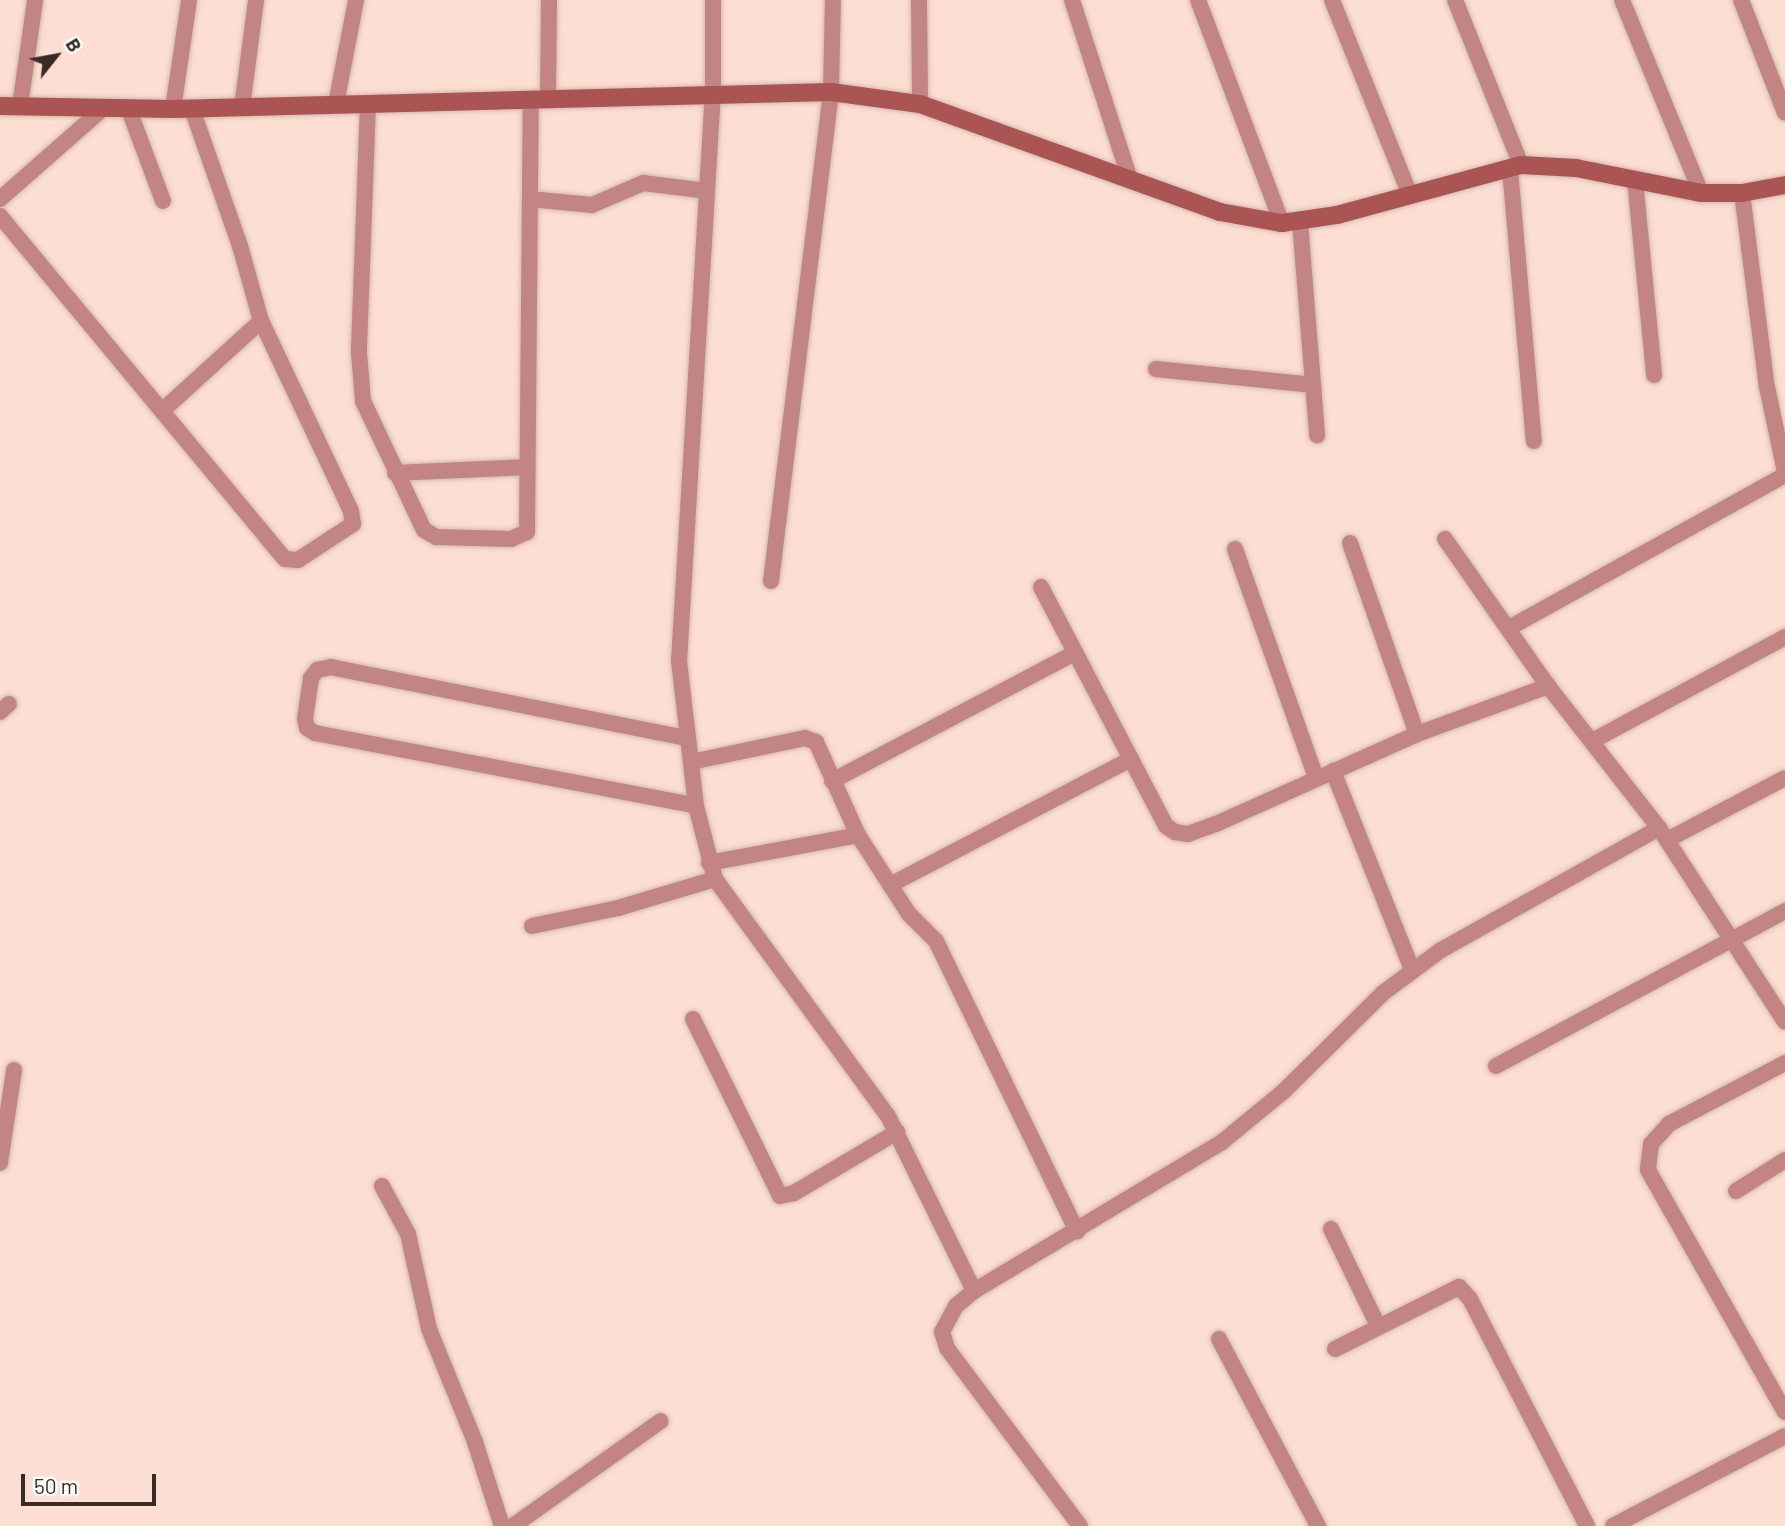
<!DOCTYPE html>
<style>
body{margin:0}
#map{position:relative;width:1785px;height:1526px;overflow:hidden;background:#fcded2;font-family:Barlow,sans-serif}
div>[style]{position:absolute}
.roads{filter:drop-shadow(0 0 2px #d5baaf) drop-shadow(0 0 2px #d5baaf)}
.street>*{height:16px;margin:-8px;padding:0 8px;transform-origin:8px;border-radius:8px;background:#c28583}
.secondary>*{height:18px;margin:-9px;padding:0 9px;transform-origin:9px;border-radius:9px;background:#ab5454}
span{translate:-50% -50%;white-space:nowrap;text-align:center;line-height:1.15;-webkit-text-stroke:5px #fff;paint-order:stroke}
.north{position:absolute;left:21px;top:21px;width:70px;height:70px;-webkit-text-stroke:5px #fff;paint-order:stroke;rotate:59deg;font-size:19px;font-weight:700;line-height:28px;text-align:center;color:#382a25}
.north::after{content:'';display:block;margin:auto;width:24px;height:32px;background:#382a25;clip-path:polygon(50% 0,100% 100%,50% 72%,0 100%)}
.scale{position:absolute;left:21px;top:1474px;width:135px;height:32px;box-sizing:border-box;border:4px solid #382a25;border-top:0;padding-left:9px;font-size:21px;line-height:24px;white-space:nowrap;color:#382a25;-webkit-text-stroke:5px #fff;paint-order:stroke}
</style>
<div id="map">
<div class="roads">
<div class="street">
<i style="left:713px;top:0;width:91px;rotate:90deg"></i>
<i style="left:713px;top:91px;width:571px;rotate:93.41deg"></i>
<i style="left:679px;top:661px;width:146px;rotate:83.3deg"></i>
<i style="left:696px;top:806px;width:75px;rotate:75.4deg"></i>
<i style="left:715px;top:879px;width:293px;rotate:53.9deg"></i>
<i style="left:888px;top:1116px;width:195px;rotate:63.8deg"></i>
<i style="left:919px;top:0;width:104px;rotate:89.4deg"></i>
<i style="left:1072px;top:0;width:189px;rotate:72.1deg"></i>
<i style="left:1198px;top:0;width:238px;rotate:69.4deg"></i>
<i style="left:1332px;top:0;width:210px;rotate:68.2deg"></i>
<i style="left:1455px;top:0;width:178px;rotate:68.2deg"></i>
<i style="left:1622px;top:0;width:209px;rotate:67.7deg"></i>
<i style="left:1741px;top:0;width:121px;rotate:68.7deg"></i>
<i style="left:548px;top:98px;width:98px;rotate:-89.4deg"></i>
<i style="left:368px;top:103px;width:250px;rotate:92.1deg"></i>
<i style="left:359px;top:353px;width:48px;rotate:85.2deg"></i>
<i style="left:363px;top:401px;width:143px;rotate:64.7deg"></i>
<i style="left:424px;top:530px;width:14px;rotate:30deg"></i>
<i style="left:436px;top:537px;width:75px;rotate:1.5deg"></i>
<i style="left:511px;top:539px;width:17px;rotate:-24deg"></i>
<i style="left:527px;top:532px;width:433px;rotate:-89.5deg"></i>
<i style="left:336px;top:104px;width:106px;rotate:-79.1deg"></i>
<i style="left:20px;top:106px;width:107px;rotate:-81.9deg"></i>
<i style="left:242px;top:107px;width:108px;rotate:-82.5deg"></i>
<i style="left:173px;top:109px;width:110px;rotate:-81.6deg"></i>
<i style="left:129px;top:110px;width:97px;rotate:69.5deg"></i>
<i style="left:1510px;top:169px;width:273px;rotate:85deg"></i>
<i style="left:1635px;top:180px;width:196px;rotate:84.4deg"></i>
<i style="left:1742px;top:193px;width:196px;rotate:82.7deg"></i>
<i style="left:1767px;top:387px;width:87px;rotate:78deg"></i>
<i style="left:0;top:199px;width:133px;rotate:-41.3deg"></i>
<i style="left:530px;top:199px;width:62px;rotate:5.5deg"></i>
<i style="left:592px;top:205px;width:56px;rotate:-23.3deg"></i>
<i style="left:643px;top:183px;width:64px;rotate:7.1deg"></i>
<i style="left:0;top:216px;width:420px;rotate:50.3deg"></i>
<i style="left:268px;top:539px;width:26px;rotate:50deg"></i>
<i style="left:285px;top:559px;width:13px;rotate:4deg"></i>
<i style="left:298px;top:560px;width:66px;rotate:-33.2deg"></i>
<i style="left:353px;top:524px;width:13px;rotate:-99deg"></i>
<i style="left:351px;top:511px;width:210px;rotate:-115.3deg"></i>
<i style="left:261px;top:321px;width:78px;rotate:-105.6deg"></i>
<i style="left:240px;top:246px;width:145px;rotate:-109.3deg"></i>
<i style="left:1300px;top:222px;width:214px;rotate:85.4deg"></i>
<i style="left:1156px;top:369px;width:158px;rotate:5.8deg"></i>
<i style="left:162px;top:411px;width:134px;rotate:-42.3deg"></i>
<i style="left:395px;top:473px;width:132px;rotate:-2.6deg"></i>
<i style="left:1445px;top:539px;width:179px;rotate:55deg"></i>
<i style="left:1548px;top:686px;width:180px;rotate:52deg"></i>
<i style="left:1659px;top:828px;width:231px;rotate:57deg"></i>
<i style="left:1350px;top:543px;width:202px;rotate:70.7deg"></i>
<i style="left:1235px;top:549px;width:243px;rotate:70.5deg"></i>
<i style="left:771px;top:581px;width:493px;rotate:-83deg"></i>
<i style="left:831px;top:92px;width:92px;rotate:-88.8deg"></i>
<i style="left:1041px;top:587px;width:270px;rotate:62.4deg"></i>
<i style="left:1166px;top:826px;width:11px;rotate:34deg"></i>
<i style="left:1175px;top:832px;width:13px;rotate:9deg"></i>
<i style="left:1188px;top:834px;width:30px;rotate:-20deg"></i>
<i style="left:1216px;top:824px;width:220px;rotate:-24.1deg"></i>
<i style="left:1417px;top:734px;width:140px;rotate:-20.1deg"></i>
<i style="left:1509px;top:628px;width:316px;rotate:-29deg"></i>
<i style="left:0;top:712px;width:12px;rotate:-42deg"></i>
<i style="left:686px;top:738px;width:362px;rotate:-168.7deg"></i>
<i style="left:331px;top:667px;width:14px;rotate:168deg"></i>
<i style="left:317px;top:670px;width:10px;rotate:127deg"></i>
<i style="left:311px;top:678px;width:41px;rotate:98.3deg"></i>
<i style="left:305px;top:719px;width:9px;rotate:77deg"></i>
<i style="left:307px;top:728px;width:9px;rotate:32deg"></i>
<i style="left:315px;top:733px;width:388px;rotate:10.8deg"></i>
<i style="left:1594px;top:740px;width:217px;rotate:-28.3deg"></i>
<i style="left:691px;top:762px;width:116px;rotate:-11.9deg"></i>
<i style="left:805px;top:738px;width:12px;rotate:20deg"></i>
<i style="left:816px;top:742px;width:102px;rotate:65.7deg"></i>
<i style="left:858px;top:835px;width:94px;rotate:57.2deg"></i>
<i style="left:909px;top:914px;width:38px;rotate:45deg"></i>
<i style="left:936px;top:941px;width:323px;rotate:64.1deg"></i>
<i style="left:1333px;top:771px;width:214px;rotate:68.3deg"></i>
<i style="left:832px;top:781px;width:275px;rotate:-27.8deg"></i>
<i style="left:1667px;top:840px;width:133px;rotate:-27.7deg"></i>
<i style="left:709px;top:863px;width:152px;rotate:-10.6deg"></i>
<i style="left:890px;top:885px;width:272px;rotate:-27.6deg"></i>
<i style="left:532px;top:926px;width:88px;rotate:-11.8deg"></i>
<i style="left:618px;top:908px;width:101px;rotate:-16.6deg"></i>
<i style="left:693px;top:1019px;width:197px;rotate:63.8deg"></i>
<i style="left:780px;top:1196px;width:14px;rotate:-12deg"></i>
<i style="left:794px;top:1193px;width:120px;rotate:-30.6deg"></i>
<i style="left:1785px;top:1063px;width:131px;rotate:152.3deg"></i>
<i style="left:1669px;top:1124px;width:27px;rotate:132deg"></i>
<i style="left:1651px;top:1144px;width:26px;rotate:97deg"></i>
<i style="left:1648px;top:1170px;width:278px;rotate:60.5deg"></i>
<i style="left:1496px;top:1066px;width:328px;rotate:-28.2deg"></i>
<i style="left:0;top:1163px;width:94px;rotate:-81.4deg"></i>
<i style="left:382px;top:1186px;width:55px;rotate:61.6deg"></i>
<i style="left:408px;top:1234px;width:97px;rotate:77.5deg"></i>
<i style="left:429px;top:1329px;width:122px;rotate:67.8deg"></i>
<i style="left:475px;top:1442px;width:88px;rotate:72.2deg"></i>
<i style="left:1736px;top:1191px;width:58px;rotate:-32.3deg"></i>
<i style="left:1331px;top:1229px;width:108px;rotate:64.1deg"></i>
<i style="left:1219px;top:1339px;width:212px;rotate:62.1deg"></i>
<i style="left:1335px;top:1349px;width:139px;rotate:-26.6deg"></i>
<i style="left:1459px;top:1287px;width:16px;rotate:47deg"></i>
<i style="left:1470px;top:1299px;width:255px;rotate:62.7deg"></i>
<i style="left:513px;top:1526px;width:181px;rotate:-35.4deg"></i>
<i style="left:1080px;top:1526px;width:222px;rotate:-126.8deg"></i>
<i style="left:947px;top:1348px;width:17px;rotate:-107deg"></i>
<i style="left:942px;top:1332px;width:30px;rotate:-62deg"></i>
<i style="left:956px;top:1306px;width:23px;rotate:-40deg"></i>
<i style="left:974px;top:1291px;width:289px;rotate:-31deg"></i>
<i style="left:1222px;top:1142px;width:80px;rotate:-39.4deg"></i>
<i style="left:1284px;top:1091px;width:139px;rotate:-44.7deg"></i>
<i style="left:1383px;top:993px;width:72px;rotate:-36.6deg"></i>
<i style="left:1441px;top:950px;width:250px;rotate:-29.2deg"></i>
<i style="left:1613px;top:1526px;width:194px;rotate:-27.6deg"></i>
</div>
<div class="secondary">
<i style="left:0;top:106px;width:173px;rotate:1deg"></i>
<i style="left:173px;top:109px;width:658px;rotate:-1.48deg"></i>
<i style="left:831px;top:92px;width:90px;rotate:7.7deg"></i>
<i style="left:920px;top:104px;width:319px;rotate:19.8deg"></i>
<i style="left:1220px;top:212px;width:63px;rotate:10.1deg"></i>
<i style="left:1282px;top:223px;width:56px;rotate:-8.3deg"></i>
<i style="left:1337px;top:215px;width:191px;rotate:-15.2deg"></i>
<i style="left:1521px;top:165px;width:55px;rotate:3.1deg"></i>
<i style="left:1576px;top:168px;width:127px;rotate:11.3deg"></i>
<i style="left:1701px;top:193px;width:41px"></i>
<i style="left:1742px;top:193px;width:44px;rotate:-10.5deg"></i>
</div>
</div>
<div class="north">B</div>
<div class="scale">50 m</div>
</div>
